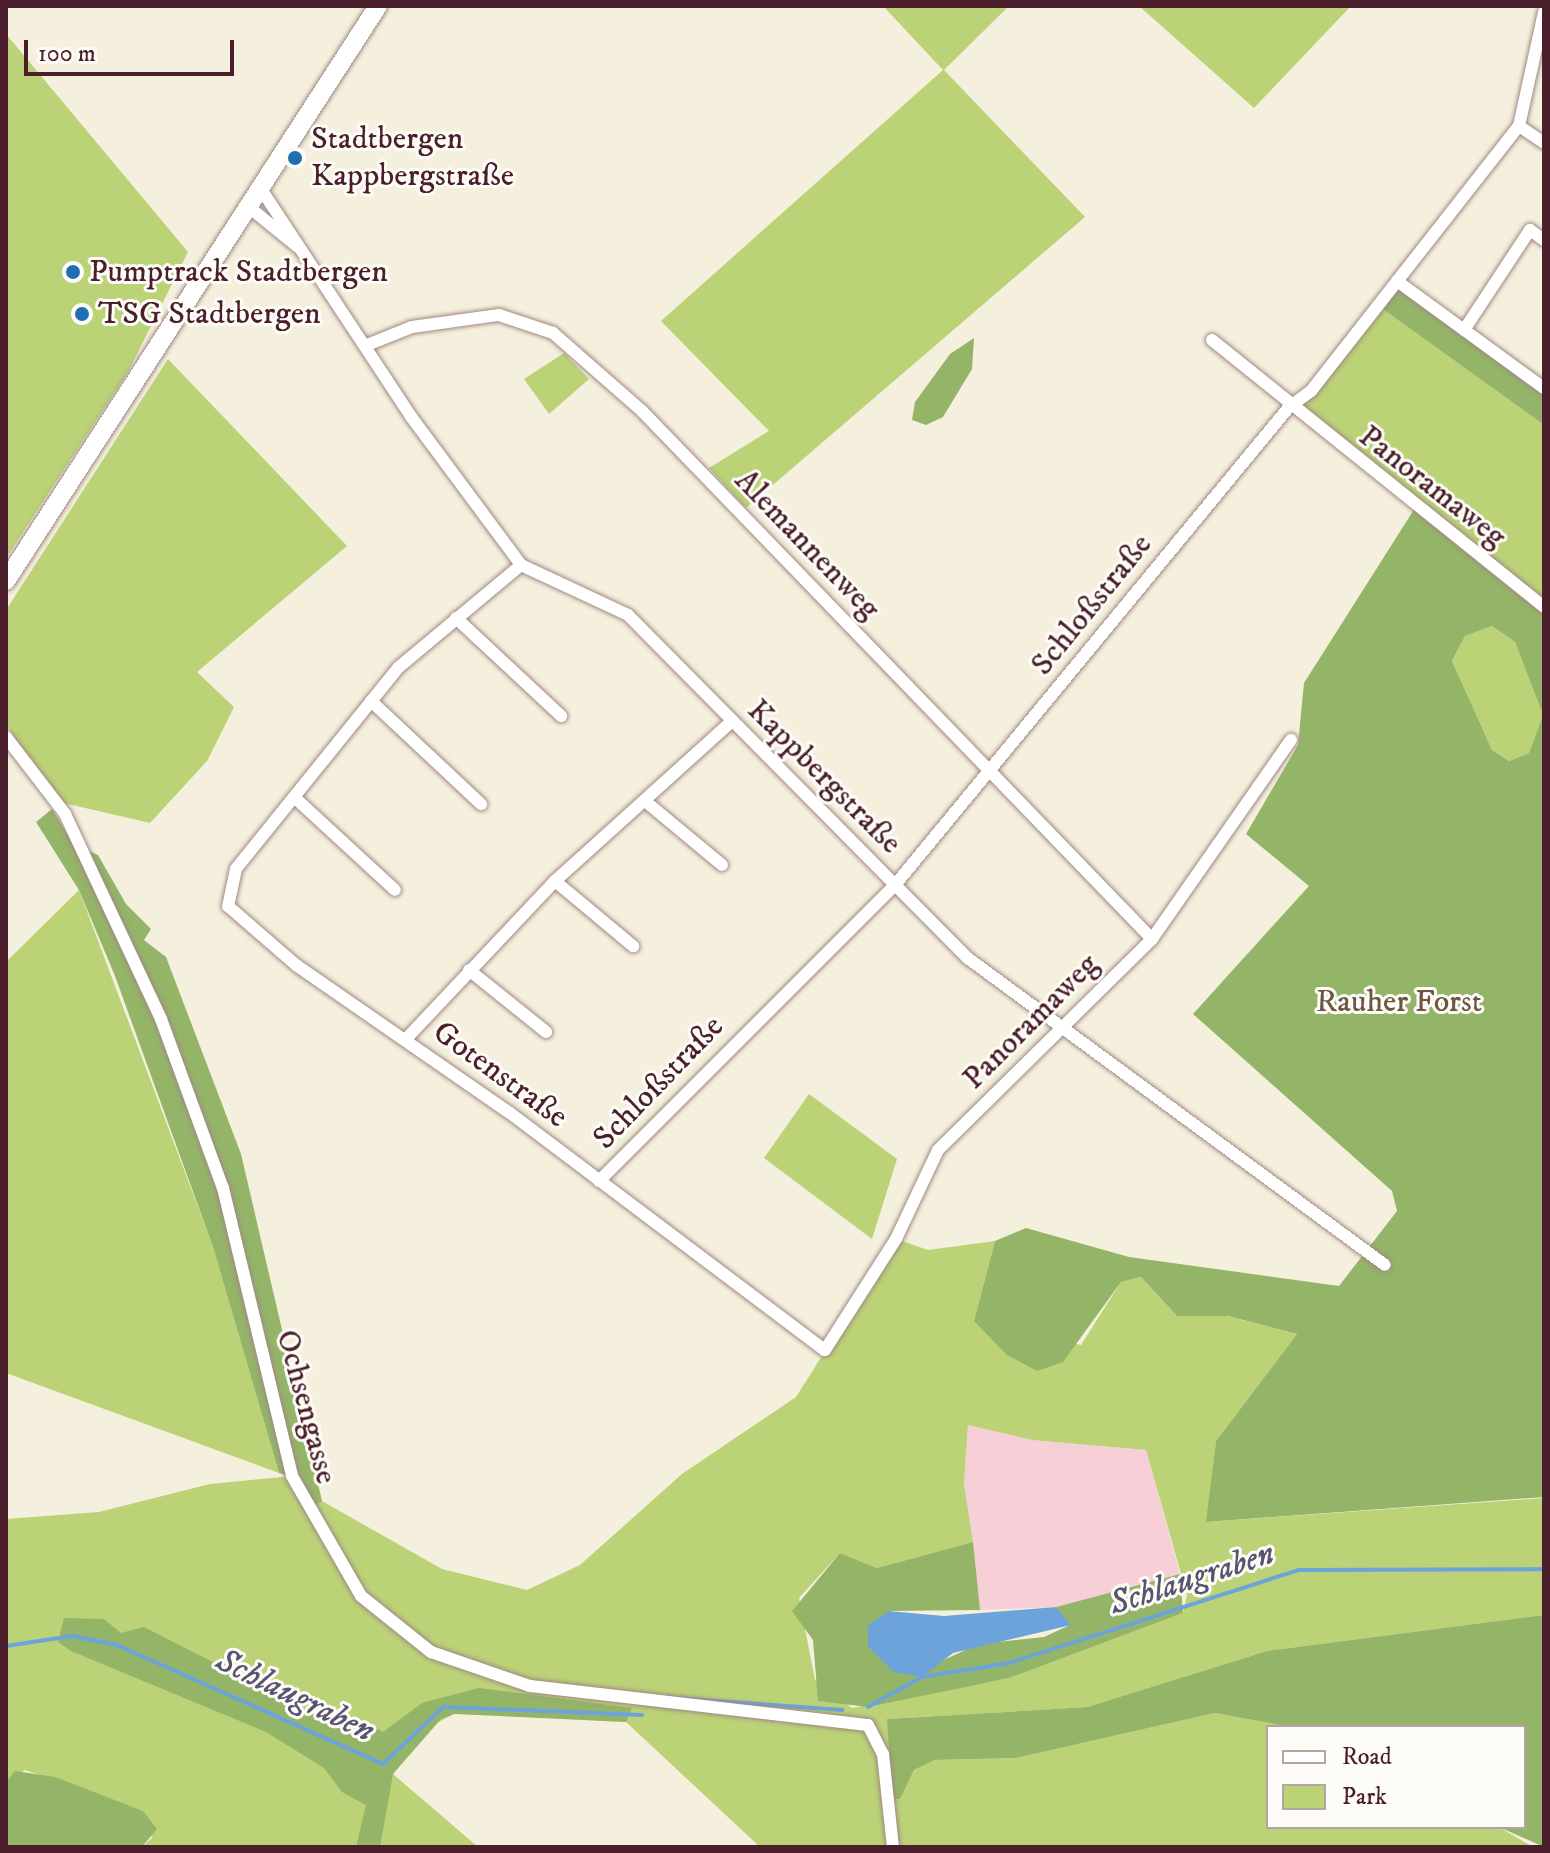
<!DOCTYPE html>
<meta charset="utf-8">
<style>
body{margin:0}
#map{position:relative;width:1550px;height:1853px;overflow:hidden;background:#f5f0dd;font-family:"IM FELL DW Pica",serif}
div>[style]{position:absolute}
.built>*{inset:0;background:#f6cfd7}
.green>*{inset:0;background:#bbd277}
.forest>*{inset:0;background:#94b468}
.water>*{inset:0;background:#6ca3da}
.stream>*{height:4px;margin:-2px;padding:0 2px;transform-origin:2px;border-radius:2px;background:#6ca3da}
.roads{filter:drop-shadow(0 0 2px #a08884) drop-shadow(0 0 2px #a08884)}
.street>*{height:12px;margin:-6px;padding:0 6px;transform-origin:6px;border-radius:6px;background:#fff}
.secondary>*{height:18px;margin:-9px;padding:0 9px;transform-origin:9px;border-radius:9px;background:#fff}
.dots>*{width:22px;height:22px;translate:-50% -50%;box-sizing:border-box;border:4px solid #fdfcf7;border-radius:50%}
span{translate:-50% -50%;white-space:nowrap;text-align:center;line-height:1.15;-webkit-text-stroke:6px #fdfcf7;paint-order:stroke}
.poi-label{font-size:32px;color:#4a1f2b}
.left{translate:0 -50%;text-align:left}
.street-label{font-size:32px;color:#4a1f2b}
.park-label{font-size:32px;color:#6c5542}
.water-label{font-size:34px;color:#585471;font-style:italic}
.frame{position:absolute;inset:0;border:8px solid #4a1f2b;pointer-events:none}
.legend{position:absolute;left:1266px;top:1725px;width:260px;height:104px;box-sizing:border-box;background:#fdfcf7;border:2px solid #b5a4a5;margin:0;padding:10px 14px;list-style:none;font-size:24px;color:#4a1f2b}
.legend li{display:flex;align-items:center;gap:16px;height:40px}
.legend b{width:40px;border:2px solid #b5a4a5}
.scale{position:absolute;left:24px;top:40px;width:210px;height:36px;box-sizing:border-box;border:4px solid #4a1f2b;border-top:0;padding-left:10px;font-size:24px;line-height:28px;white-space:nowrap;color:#4a1f2b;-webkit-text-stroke:6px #fdfcf7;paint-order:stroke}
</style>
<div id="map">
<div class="built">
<i style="clip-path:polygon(968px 1425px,1032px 1440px,1146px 1450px,1180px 1574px,1056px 1607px,980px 1610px,964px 1484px)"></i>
</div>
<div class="green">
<i style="clip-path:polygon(883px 6px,1009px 6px,944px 70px,1085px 217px,746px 508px,709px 468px,769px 431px,661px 321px,943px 70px)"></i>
<i style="clip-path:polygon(1139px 6px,1351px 6px,1254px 108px)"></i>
<i style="clip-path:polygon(6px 34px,188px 252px,128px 372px,6px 558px)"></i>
<i style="clip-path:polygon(1377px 305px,1544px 425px,1544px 601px,1289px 407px,1311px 391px)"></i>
<i style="clip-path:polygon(564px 353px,589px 379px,549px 414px,524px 379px)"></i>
<i style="clip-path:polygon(168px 359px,347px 546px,197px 672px,234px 707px,207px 761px,150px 823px,55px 801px,6px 724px,6px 610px)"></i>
<i style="clip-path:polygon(1492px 626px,1515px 642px,1543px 715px,1529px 753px,1509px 761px,1492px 750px,1452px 661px,1465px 636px)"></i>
<i style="clip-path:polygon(79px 890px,213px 1247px,279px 1473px,6px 1373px,6px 962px)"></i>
<i style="clip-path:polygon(809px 1094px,897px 1159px,872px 1239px,764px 1158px)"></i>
<i style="clip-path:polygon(evenodd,896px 1239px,928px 1250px,995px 1241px,974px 1321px,1081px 1345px,1121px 1282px,1141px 1277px,1177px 1316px,1227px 1316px,1297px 1334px,1216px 1441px,1207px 1522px,1544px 1498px,1544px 1615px,1267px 1651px,1087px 1707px,887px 1719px,900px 1798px,914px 1770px,935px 1760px,1016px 1758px,1215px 1713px,1291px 1727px,1268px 1727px,1268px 1827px,1499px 1827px,1533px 1847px,760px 1847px,626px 1722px,474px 1714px,454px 1714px,431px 1726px,393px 1774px,478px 1847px,142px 1847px,152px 1838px,143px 1811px,25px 1770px,6px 1782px,6px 1519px,99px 1512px,210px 1484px,292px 1476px,307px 1510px,322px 1501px,442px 1569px,527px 1590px,580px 1565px,682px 1474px,796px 1397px,896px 1239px,968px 1425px,1032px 1440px,1146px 1450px,1187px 1595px,1183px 1613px,1009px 1678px,852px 1708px,815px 1680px,799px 1598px,840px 1553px,877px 1568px,973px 1542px,964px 1484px,968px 1425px)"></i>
</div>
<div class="forest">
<i style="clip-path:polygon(1397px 281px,1544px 388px,1544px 425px,1377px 305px)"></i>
<i style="clip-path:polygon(974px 338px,972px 369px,943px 417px,926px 425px,912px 420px,915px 402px,950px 354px)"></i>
<i style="clip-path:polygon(evenodd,1415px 508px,1544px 601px,1544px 1497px,1206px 1522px,1216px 1441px,1297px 1334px,1228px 1316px,1177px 1316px,1141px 1277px,1121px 1282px,1063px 1362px,1037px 1371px,1007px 1355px,974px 1321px,995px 1241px,1026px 1228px,1129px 1257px,1339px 1286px,1397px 1211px,1392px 1191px,1193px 1014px,1309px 886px,1246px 834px,1298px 745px,1304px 683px,1415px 508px,1492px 626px,1515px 642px,1543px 715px,1529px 753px,1509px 761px,1492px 750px,1452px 661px,1465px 636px,1492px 626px)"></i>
<i style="clip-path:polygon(52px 809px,74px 845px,98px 855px,126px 904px,151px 929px,144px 940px,166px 957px,241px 1154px,322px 1501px,307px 1510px,292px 1477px,279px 1473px,213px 1247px,115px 976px,79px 890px,36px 822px)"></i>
<i style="clip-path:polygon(973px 1542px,980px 1610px,888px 1611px,939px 1662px,979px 1644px,1044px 1637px,1070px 1625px,1056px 1607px,1180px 1574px,1183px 1613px,1009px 1678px,868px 1707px,818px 1701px,813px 1640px,792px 1611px,840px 1553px,877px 1568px)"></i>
<i style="clip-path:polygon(1544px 1615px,1544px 1847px,1499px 1827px,1524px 1827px,1524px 1727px,1291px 1727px,1215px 1713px,1016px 1758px,935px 1760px,914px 1770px,900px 1799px,892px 1799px,887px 1719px,1087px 1707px,1267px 1651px)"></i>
<i style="clip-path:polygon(64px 1618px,104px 1619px,121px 1633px,144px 1627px,348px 1731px,367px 1723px,383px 1732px,422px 1703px,479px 1688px,632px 1708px,626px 1722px,454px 1714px,441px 1719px,393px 1774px,380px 1847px,356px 1847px,366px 1805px,342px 1792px,324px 1768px,266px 1732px,71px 1651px,58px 1642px)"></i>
<i style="clip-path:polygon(15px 1771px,55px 1777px,143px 1811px,157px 1829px,142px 1847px,6px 1847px,6px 1782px)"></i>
</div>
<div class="water">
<i style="clip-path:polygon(1056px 1607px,1071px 1625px,953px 1653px,922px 1677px,894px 1672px,868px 1646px,868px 1626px,888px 1611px,944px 1616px)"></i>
</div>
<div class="stream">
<i style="left:6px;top:1646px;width:67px;rotate:-8.6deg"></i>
<i style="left:72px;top:1636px;width:46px;rotate:11.3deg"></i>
<i style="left:117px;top:1645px;width:291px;rotate:24.1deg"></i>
<i style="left:383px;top:1764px;width:83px;rotate:-43.5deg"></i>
<i style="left:443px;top:1707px;width:199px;rotate:2.3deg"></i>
<i style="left:662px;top:1697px;width:181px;rotate:4.1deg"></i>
<i style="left:868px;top:1707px;width:62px;rotate:-29.1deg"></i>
<i style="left:922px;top:1677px;width:88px;rotate:-9.1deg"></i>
<i style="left:1009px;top:1663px;width:304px;rotate:-17.8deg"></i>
<i style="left:1298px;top:1570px;width:246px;rotate:-0.2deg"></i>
</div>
<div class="roads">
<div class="street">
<i style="left:1519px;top:126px;width:30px;rotate:34deg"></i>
<i style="left:261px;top:189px;width:274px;rotate:56.6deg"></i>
<i style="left:412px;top:418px;width:183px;rotate:53.4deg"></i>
<i style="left:521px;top:565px;width:118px;rotate:25deg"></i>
<i style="left:628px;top:615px;width:484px;rotate:45.3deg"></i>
<i style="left:969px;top:959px;width:516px;rotate:36.34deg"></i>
<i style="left:249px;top:207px;width:63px;rotate:39.2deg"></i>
<i style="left:1397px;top:281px;width:182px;rotate:36.1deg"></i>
<i style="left:1464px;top:330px;width:120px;rotate:-56.6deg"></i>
<i style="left:1530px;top:230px;width:17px;rotate:36deg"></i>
<i style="left:1212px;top:340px;width:426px;rotate:38.8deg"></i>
<i style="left:367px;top:345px;width:48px;rotate:-21.8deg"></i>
<i style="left:412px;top:327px;width:88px;rotate:-7.9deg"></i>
<i style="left:499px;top:315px;width:57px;rotate:18.4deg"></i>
<i style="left:553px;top:333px;width:118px;rotate:41.2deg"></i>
<i style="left:642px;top:411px;width:734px;rotate:45.99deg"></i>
<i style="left:521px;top:565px;width:160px;rotate:140.1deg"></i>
<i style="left:398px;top:668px;width:258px;rotate:128.9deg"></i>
<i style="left:236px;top:869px;width:38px;rotate:102deg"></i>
<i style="left:228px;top:906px;width:90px;rotate:40.9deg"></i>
<i style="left:296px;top:965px;width:260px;rotate:34.7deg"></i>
<i style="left:510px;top:1113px;width:394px;rotate:37deg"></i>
<i style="left:825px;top:1350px;width:132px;rotate:-57.4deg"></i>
<i style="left:896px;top:1239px;width:98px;rotate:-64.7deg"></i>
<i style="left:938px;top:1150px;width:301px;rotate:-44.6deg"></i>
<i style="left:1152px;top:939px;width:243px;rotate:-55.1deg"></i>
<i style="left:456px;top:618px;width:144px;rotate:43deg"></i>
<i style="left:371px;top:701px;width:151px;rotate:43.1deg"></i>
<i style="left:6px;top:737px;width:97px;rotate:52.5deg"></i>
<i style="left:65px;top:814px;width:226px;rotate:64.9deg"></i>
<i style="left:161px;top:1019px;width:180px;rotate:69.9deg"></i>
<i style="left:223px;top:1188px;width:296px;rotate:76.5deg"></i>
<i style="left:292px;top:1476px;width:138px;rotate:60.1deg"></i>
<i style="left:361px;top:1596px;width:90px;rotate:38.7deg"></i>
<i style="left:431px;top:1652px;width:105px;rotate:19deg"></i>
<i style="left:530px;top:1686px;width:340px;rotate:6.6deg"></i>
<i style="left:868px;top:1725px;width:33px;rotate:63deg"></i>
<i style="left:883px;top:1754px;width:94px;rotate:83.9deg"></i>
<i style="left:294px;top:797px;width:137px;rotate:42.6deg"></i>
<i style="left:645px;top:801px;width:100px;rotate:39.7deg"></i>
<i style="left:555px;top:881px;width:102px;rotate:39.8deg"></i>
<i style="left:469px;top:970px;width:99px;rotate:38.8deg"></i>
<i style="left:406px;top:1039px;width:217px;rotate:-46.7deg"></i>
<i style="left:555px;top:881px;width:239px;rotate:-42.1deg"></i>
<i style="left:599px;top:1181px;width:419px;rotate:-45deg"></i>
<i style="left:895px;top:885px;width:619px;rotate:-50.5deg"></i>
<i style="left:1289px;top:407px;width:27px;rotate:-36deg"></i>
<i style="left:1311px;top:391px;width:337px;rotate:-51.9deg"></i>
<i style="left:1519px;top:126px;width:117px;rotate:-77.6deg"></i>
</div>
<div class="secondary">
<i style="left:6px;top:581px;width:685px;rotate:-57.1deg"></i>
</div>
</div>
<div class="dots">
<i style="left:295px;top:158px;background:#1f6fb2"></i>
<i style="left:73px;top:272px;background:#1f6fb2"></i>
<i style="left:82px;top:314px;background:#1f6fb2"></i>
</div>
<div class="poi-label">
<span class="left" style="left:311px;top:158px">Stadtbergen<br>Kappbergstraße</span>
<span class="left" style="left:89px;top:272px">Pumptrack Stadtbergen</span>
<span class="left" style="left:98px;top:314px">TSG Stadtbergen</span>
</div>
<div class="street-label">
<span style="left:1432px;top:487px;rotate:38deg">Panoramaweg</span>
<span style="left:807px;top:545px;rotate:46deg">Alemannenweg</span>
<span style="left:1092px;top:605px;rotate:-51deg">Schloßstraße</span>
<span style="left:824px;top:777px;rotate:45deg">Kappbergstraße</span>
<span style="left:1031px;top:1022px;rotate:-45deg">Panoramaweg</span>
<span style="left:500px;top:1075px;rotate:36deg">Gotenstraße</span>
<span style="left:659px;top:1083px;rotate:-46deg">Schloßstraße</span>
<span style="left:306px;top:1407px;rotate:75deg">Ochsengasse</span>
</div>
<div class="park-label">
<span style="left:1399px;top:1002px">Rauher Forst</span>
</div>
<div class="water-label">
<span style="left:1192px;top:1579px;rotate:-18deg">Schlaugraben</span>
<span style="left:295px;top:1696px;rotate:26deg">Schlaugraben</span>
</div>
<div class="frame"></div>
<ul class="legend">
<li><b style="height:10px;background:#fff"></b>Road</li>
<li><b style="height:22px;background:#bbd277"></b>Park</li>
</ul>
<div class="scale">100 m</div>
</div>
